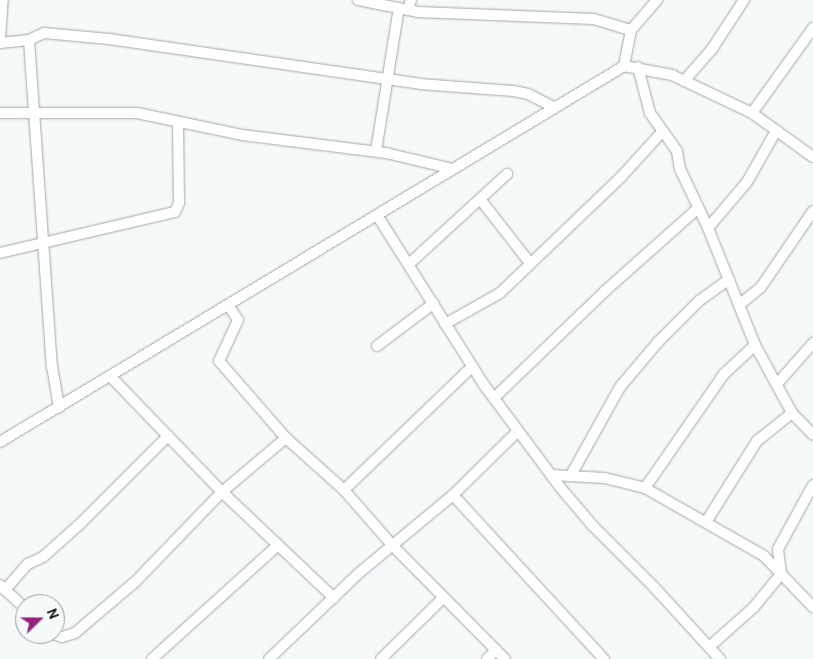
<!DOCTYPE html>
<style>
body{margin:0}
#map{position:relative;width:813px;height:659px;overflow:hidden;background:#f5f9f9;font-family:Cabin,sans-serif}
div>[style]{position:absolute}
.roads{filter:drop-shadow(0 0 1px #a3a7a7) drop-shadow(0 0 1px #a3a7a7)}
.minor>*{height:10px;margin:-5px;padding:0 5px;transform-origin:5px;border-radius:5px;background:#fff}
span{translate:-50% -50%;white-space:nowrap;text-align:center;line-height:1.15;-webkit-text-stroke:4px #f5f9f9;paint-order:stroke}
.north{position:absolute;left:15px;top:594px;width:50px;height:50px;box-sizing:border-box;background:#f5f9f9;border:1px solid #9a9d9d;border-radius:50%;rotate:68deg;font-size:14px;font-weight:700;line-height:20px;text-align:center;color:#121313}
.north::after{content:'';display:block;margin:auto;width:18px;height:22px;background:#96227f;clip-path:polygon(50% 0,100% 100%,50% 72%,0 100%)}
</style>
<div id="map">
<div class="roads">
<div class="minor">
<i style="left:358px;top:0;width:61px;rotate:11.3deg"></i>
<i style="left:418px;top:12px;width:176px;rotate:2.3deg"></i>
<i style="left:594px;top:19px;width:39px;rotate:17deg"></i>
<i style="left:631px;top:30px;width:37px;rotate:101deg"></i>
<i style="left:408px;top:10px;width:10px;rotate:-73deg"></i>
<i style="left:631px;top:30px;width:40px;rotate:-49deg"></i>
<i style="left:0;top:39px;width:39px;rotate:-86deg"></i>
<i style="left:29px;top:40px;width:327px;rotate:86deg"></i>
<i style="left:52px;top:366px;width:42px;rotate:80.3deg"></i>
<i style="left:0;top:43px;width:29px;rotate:-6deg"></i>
<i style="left:29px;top:40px;width:17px;rotate:-25deg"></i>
<i style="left:44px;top:33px;width:65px;rotate:5.3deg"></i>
<i style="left:109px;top:39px;width:314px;rotate:8.2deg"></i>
<i style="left:420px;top:84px;width:94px;rotate:4.3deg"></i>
<i style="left:514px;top:91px;width:14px;rotate:12deg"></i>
<i style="left:528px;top:94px;width:30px;rotate:27deg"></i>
<i style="left:638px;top:67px;width:48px;rotate:75.4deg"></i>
<i style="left:650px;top:113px;width:47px;rotate:54.6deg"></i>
<i style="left:677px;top:151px;width:18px;rotate:81deg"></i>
<i style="left:680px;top:169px;width:65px;rotate:64.6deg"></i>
<i style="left:708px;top:228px;width:126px;rotate:68.1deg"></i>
<i style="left:755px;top:345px;width:77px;rotate:61.4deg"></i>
<i style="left:792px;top:413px;width:30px;rotate:46deg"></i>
<i style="left:684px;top:81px;width:43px;rotate:-48.8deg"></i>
<i style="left:712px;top:49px;width:59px;rotate:-56.9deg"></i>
<i style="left:0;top:113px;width:137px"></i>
<i style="left:137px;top:113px;width:107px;rotate:11.8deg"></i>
<i style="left:242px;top:135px;width:145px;rotate:7.1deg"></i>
<i style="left:386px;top:153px;width:69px;rotate:13.4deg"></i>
<i style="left:752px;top:113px;width:105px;rotate:-54.3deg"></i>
<i style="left:376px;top:151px;width:145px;rotate:-80.9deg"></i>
<i style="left:480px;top:199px;width:81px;rotate:52deg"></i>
<i style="left:377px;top:215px;width:201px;rotate:57.8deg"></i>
<i style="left:484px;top:385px;width:127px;rotate:53.3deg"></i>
<i style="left:560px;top:487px;width:51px;rotate:49.8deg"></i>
<i style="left:593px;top:526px;width:86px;rotate:45deg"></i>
<i style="left:654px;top:587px;width:98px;rotate:47.5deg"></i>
<i style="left:708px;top:228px;width:60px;rotate:-49.7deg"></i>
<i style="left:747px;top:182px;width:59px;rotate:-60.4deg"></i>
<i style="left:0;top:253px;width:180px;rotate:-13.2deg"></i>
<i style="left:175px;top:212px;width:10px;rotate:-66deg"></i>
<i style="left:179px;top:203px;width:80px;rotate:-90.7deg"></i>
<i style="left:410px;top:263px;width:132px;rotate:-42.5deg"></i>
<i style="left:228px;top:305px;width:18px;rotate:56deg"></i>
<i style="left:238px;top:320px;width:45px;rotate:114.9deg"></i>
<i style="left:219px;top:361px;width:102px;rotate:49deg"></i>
<i style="left:286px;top:438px;width:78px;rotate:41.9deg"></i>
<i style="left:344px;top:490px;width:74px;rotate:48.8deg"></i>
<i style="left:393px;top:546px;width:159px;rotate:45.3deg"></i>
<i style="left:739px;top:305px;width:28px;rotate:-39deg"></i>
<i style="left:761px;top:287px;width:92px;rotate:-55.6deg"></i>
<i style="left:445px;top:324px;width:63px;rotate:-29.4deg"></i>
<i style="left:500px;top:293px;width:169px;rotate:-43.8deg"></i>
<i style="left:622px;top:176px;width:58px;rotate:-47.8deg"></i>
<i style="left:377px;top:346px;width:71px;rotate:-37deg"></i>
<i style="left:110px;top:376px;width:161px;rotate:46deg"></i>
<i style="left:222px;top:492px;width:154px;rotate:43.4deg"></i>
<i style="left:777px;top:384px;width:55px;rotate:-48.7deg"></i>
<i style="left:494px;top:398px;width:154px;rotate:-43.9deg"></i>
<i style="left:605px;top:291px;width:123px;rotate:-41.7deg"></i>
<i style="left:0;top:442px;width:729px;rotate:-31.07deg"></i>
<i style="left:624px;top:66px;width:49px;rotate:10.6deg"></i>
<i style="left:672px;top:75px;width:89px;rotate:25.4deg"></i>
<i style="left:752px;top:113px;width:75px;rotate:35.8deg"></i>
<i style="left:551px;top:475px;width:54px;rotate:3.2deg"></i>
<i style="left:605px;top:478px;width:41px;rotate:14deg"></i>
<i style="left:645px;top:488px;width:137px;rotate:29.7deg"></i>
<i style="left:764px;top:556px;width:71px;rotate:46.1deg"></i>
<i style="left:571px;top:475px;width:101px;rotate:-60.9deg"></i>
<i style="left:620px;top:387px;width:59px;rotate:-49.8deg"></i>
<i style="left:658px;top:342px;width:58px;rotate:-45deg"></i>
<i style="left:699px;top:301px;width:37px;rotate:-36deg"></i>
<i style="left:645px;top:488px;width:139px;rotate:-55.3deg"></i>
<i style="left:724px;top:374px;width:42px;rotate:-43.1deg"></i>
<i style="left:344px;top:490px;width:178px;rotate:-43.9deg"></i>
<i style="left:453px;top:495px;width:223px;rotate:47.4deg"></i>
<i style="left:706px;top:522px;width:96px;rotate:-57.8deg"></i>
<i style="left:757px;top:441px;width:45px;rotate:-38.7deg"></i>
<i style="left:0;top:585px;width:34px;rotate:43deg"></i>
<i style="left:5px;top:590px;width:35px;rotate:-49deg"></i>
<i style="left:28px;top:564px;width:17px;rotate:-25deg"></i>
<i style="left:43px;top:557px;width:51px;rotate:-41.8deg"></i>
<i style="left:81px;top:523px;width:123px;rotate:-45deg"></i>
<i style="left:53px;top:634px;width:9px;rotate:18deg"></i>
<i style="left:62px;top:637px;width:14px;rotate:-17deg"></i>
<i style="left:75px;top:633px;width:80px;rotate:-40.4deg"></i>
<i style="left:136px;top:581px;width:124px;rotate:-46deg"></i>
<i style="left:222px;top:492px;width:84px;rotate:-40.2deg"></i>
<i style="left:709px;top:647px;width:60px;rotate:-41.6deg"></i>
<i style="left:754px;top:607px;width:43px;rotate:-50.7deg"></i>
<i style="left:781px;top:574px;width:25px;rotate:-97deg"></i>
<i style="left:778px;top:549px;width:73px;rotate:-61.3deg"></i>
<i style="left:152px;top:659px;width:170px;rotate:-42.1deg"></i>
<i style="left:269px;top:659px;width:124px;rotate:-43.7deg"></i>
<i style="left:359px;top:573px;width:122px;rotate:-39.7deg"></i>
<i style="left:453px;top:495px;width:91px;rotate:-44.6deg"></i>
<i style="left:381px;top:659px;width:87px;rotate:-44.5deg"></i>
<i style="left:487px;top:659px;width:13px;rotate:-45deg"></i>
</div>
</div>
<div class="north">N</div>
</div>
